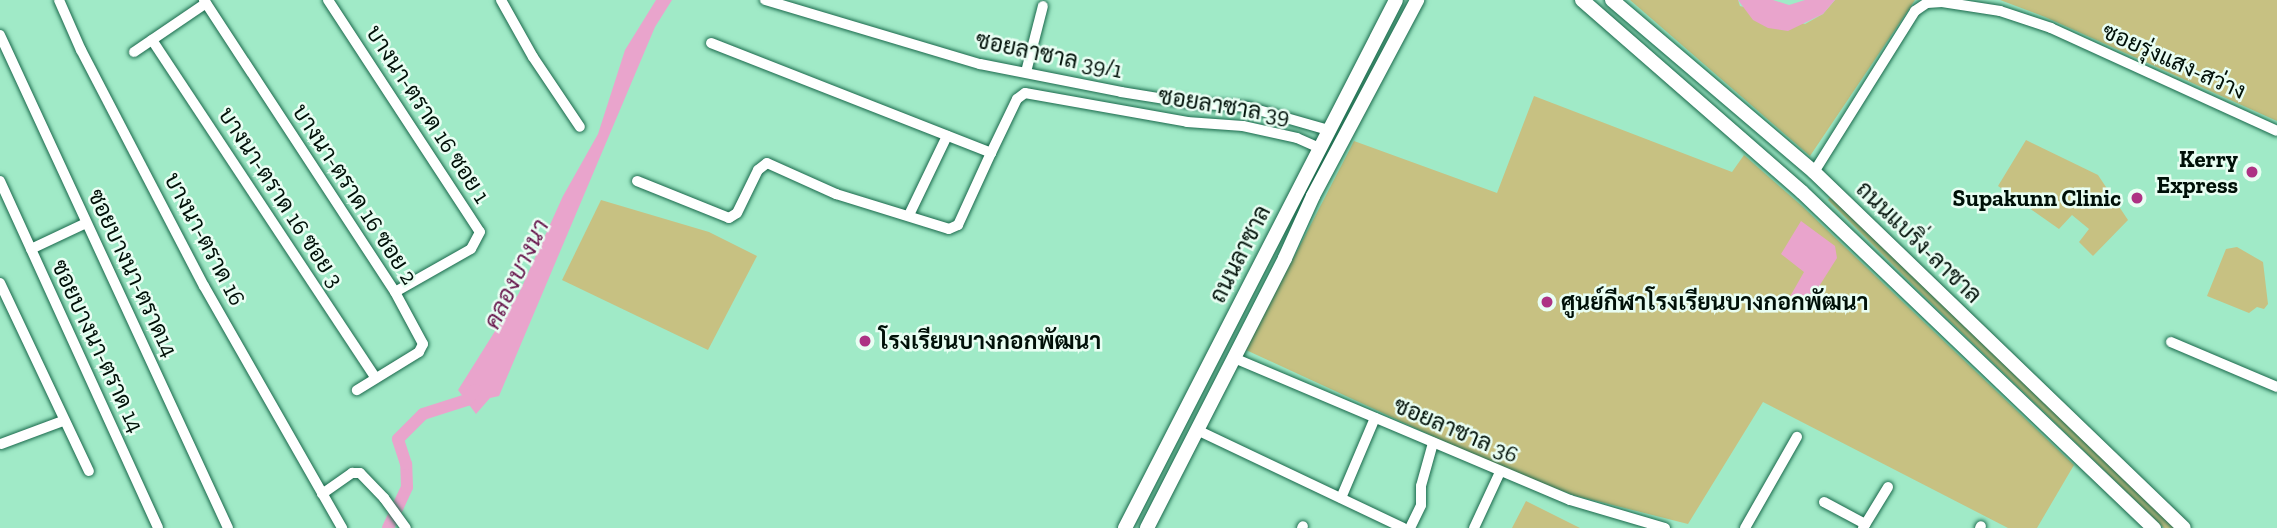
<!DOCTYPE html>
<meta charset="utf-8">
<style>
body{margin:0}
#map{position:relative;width:2277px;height:528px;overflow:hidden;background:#a0eac7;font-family:"Zilla Slab",Sarabun,serif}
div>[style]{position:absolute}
.green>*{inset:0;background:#c7c182}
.water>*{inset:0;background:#e9a4cc}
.canal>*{height:12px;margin:-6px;padding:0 6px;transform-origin:6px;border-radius:6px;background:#e9a4cc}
.roads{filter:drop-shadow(0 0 2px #19684b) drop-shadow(0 0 2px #19684b)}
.minor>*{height:10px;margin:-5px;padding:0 5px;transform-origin:5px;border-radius:5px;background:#fff}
.tertiary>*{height:14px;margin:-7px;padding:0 7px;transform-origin:7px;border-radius:7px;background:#fff}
.dots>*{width:19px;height:19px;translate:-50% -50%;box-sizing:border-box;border:4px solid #e9fef3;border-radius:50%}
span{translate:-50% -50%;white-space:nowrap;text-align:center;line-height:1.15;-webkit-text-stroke:5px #e9fef3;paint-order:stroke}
.street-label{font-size:23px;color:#001008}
.poi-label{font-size:23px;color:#001008;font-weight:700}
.right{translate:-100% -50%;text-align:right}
.left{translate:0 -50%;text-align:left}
.water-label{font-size:24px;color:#691a4f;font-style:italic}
</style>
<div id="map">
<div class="green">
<i style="clip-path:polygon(1630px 0,1738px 0,1740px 6px,1805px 24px,1823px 14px,1835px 0,1915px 0,1810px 156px)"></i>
<i style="clip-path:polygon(2000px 0,2277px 0,2277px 121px,2045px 17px)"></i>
<i style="clip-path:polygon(1534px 96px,1732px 172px,1744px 155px,1802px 206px,2074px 465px,2037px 528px,2008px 528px,1763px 402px,1688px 524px,1573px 495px,1502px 468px,1246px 350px,1354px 141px,1497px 193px)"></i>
<i style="clip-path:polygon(2026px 140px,2098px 175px,2128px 220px,2093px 256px,2079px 242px,2089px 229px,2072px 215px,2059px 229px,1998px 186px)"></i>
<i style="clip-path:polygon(1830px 197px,1935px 296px,2176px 528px,2164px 528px,1920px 292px,1828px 200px)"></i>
<i style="clip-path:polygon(601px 200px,709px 232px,757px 256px,708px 350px,562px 280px)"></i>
<i style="clip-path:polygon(2237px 247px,2263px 262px,2268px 304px,2264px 309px,2257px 307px,2249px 313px,2207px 296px,2226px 249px)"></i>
<i style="clip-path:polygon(1526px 501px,1580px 528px,1512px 528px)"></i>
</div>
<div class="water">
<i style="clip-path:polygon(656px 0,672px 0,655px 27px,499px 396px,490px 398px,476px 414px,458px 390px,519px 293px,563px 196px,598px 134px,625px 50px)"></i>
<i style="clip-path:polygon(1738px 0,1773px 0,1789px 5px,1805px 0,1835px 0,1823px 14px,1788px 31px,1768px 28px,1753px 20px)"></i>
<i style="clip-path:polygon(1801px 221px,1835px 246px,1837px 258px,1804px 310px,1788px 300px,1804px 272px,1781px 254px)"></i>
</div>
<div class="canal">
<i style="left:388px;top:528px;width:45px;rotate:-65.1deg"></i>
<i style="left:407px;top:487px;width:23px;rotate:-92deg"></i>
<i style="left:406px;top:464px;width:26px;rotate:-108deg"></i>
<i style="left:398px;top:439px;width:35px;rotate:-45deg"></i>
<i style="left:423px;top:414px;width:46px;rotate:-17.7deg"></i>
<i style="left:467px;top:400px;width:13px;rotate:-51deg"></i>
</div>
<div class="roads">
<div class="minor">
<i style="left:59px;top:0;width:55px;rotate:66.3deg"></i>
<i style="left:81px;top:50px;width:266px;rotate:62.5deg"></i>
<i style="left:204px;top:286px;width:279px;rotate:60.3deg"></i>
<i style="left:204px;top:0;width:349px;rotate:56.8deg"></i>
<i style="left:395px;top:292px;width:59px;rotate:61.7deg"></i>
<i style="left:423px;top:344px;width:9px;rotate:117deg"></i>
<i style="left:419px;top:352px;width:73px;rotate:148.5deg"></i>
<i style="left:328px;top:0;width:277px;rotate:56.8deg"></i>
<i style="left:480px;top:232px;width:19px;rotate:118deg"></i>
<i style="left:471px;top:249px;width:87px;rotate:150.5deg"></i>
<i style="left:501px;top:0;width:65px;rotate:60.7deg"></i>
<i style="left:533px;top:57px;width:84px;rotate:56.1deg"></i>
<i style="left:765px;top:0;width:224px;rotate:16.6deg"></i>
<i style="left:980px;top:64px;width:144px;rotate:11.2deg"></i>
<i style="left:1121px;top:92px;width:70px;rotate:9.1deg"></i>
<i style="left:1190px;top:103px;width:58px;rotate:3.9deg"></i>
<i style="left:1248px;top:107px;width:83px;rotate:16deg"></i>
<i style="left:0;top:35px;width:543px;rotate:65.18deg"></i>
<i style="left:152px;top:40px;width:405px;rotate:56.5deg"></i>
<i style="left:711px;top:43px;width:301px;rotate:21.4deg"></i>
<i style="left:991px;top:153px;width:60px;rotate:-64.3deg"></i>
<i style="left:1017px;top:99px;width:10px;rotate:-37deg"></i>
<i style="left:1025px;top:93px;width:165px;rotate:10.1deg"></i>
<i style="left:1187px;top:122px;width:56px;rotate:4.1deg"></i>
<i style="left:1243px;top:126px;width:55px;rotate:12.5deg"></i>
<i style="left:1297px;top:138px;width:24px;rotate:24deg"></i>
<i style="left:134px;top:52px;width:87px;rotate:-34.2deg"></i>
<i style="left:1026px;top:72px;width:68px;rotate:-75.6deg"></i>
<i style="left:1814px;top:172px;width:190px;rotate:-57.9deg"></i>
<i style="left:1915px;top:11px;width:14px;rotate:-34deg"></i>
<i style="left:1927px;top:3px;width:15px;rotate:-4deg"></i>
<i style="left:1942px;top:2px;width:59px;rotate:8.8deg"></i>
<i style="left:2000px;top:11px;width:54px;rotate:18.4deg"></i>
<i style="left:2051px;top:28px;width:248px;rotate:24.5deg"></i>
<i style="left:0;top:181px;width:381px;rotate:65.5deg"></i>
<i style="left:637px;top:181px;width:99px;rotate:21.9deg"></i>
<i style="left:729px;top:218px;width:9px;rotate:-32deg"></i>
<i style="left:737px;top:213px;width:48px;rotate:-64deg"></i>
<i style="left:758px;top:170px;width:11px;rotate:-38deg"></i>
<i style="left:767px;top:163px;width:76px;rotate:24.2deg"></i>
<i style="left:836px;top:194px;width:118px;rotate:17.2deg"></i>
<i style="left:949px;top:229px;width:10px;rotate:-24deg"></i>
<i style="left:958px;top:225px;width:79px;rotate:-65.4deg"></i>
<i style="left:909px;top:215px;width:88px;rotate:-64.3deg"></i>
<i style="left:31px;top:249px;width:61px;rotate:-25.3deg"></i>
<i style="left:0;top:283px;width:208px;rotate:64.7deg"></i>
<i style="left:2171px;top:342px;width:115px;rotate:23deg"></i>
<i style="left:1234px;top:358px;width:365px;rotate:22.9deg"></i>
<i style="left:1570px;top:500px;width:99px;rotate:16.4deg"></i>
<i style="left:1197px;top:430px;width:228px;rotate:25.4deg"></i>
<i style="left:1px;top:444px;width:66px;rotate:-20.4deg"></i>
<i style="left:322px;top:494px;width:37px;rotate:-35deg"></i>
<i style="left:352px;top:473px;width:8px"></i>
<i style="left:360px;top:473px;width:35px;rotate:46deg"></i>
<i style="left:384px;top:498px;width:37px;rotate:54deg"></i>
<i style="left:1341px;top:498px;width:87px;rotate:-67deg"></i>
<i style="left:1824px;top:502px;width:47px;rotate:28.2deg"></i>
<i style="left:1302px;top:528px;width:2px;rotate:-63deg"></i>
<i style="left:1410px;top:528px;width:25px;rotate:-64deg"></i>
<i style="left:1421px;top:505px;width:19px;rotate:-90deg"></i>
<i style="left:1421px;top:486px;width:45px;rotate:-74.4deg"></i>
<i style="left:1474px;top:528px;width:62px;rotate:-65.1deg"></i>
<i style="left:1745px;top:528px;width:105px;rotate:-60.3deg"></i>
<i style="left:1863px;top:528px;width:48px;rotate:-58.6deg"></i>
<i style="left:1980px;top:528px;width:2px;rotate:-63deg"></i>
</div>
<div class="tertiary">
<i style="left:1582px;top:0;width:292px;rotate:41.1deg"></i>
<i style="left:1802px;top:192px;width:487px;rotate:43.7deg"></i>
<i style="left:1612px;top:0;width:265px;rotate:40.4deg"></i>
<i style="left:1814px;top:172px;width:513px;rotate:43.9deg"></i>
<i style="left:1125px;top:528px;width:593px;rotate:-62.83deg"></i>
<i style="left:1147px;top:528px;width:303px;rotate:-62.9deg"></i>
<i style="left:1285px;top:258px;width:68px;rotate:-65.7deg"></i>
<i style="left:1313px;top:196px;width:222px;rotate:-62deg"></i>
</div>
</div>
<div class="dots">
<i style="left:2252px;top:172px;background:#ad3284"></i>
<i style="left:2137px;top:198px;background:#ad3284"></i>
<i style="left:1547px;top:302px;background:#ad3284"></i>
<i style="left:865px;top:341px;background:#ad3284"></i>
</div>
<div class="street-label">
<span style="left:1049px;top:55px;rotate:12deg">ซอยลาซาล 39/1</span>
<span style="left:2174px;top:61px;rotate:24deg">ซอยรุ่งแสง-สว่าง</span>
<span style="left:1224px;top:106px;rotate:9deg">ซอยลาซาล 39</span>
<span style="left:428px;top:114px;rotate:57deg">บางนา-ตราด 16 ซอย 1</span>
<span style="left:355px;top:194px;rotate:57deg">บางนา-ตราด 16 ซอย 2</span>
<span style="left:281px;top:197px;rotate:57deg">บางนา-ตราด 16 ซอย 3</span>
<span style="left:205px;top:239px;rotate:62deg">บางนา-ตราด 16</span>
<span style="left:1919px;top:242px;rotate:44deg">ถนนแบริ่ง-ลาซาล</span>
<span style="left:1240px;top:254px;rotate:-63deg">ถนนลาซาล</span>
<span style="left:133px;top:273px;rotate:65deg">ซอยบางนา-ตราด14</span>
<span style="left:98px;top:346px;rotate:65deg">ซอยบางนา-ตราด 14</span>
<span style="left:1456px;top:430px;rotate:23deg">ซอยลาซาล 36</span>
</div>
<div class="poi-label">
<span class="right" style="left:2238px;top:172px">Kerry<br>Express</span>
<span class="right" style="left:2121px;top:198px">Supakunn Clinic</span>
<span class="left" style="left:1561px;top:302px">ศูนย์กีฬาโรงเรียนบางกอกพัฒนา</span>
<span class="left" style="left:879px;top:341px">โรงเรียนบางกอกพัฒนา</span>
</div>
<div class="water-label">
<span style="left:516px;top:274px;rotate:-64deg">คลองบางนา</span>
</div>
</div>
